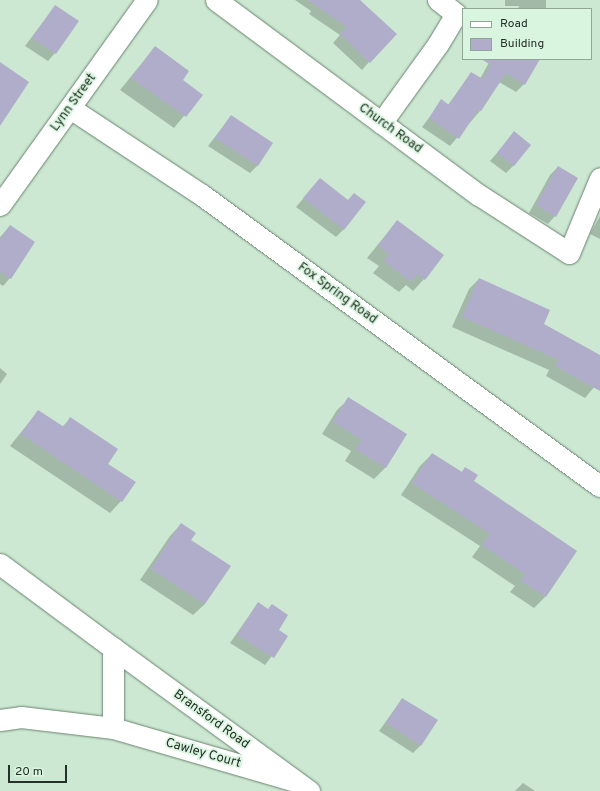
<!DOCTYPE html>
<style>
body{margin:0}
#map{position:relative;width:600px;height:791px;overflow:hidden;background:#cce8d2;font-family:Overpass,sans-serif}
div>[style]{position:absolute}
.shadow>*{inset:0;background:#0003}
.building>*{inset:0;background:#afadca}
.roads{filter:drop-shadow(0 0 1px #6a8370) drop-shadow(0 0 1px #6a8370)}
.minor>*{height:21px;margin:-10.5px;padding:0 10.5px;transform-origin:10.5px;border-radius:10.5px;background:#fff}
span{translate:-50% -50%;white-space:nowrap;text-align:center;line-height:1.15;-webkit-text-stroke:3.5px #d9f5df;paint-order:stroke}
.street-label{font-size:13px;color:#253028}
.legend{position:absolute;left:462px;top:8px;width:130px;height:52px;box-sizing:border-box;background:#d9f5df;border:1px solid #91a696;margin:0;padding:5px 7px;list-style:none;font-size:12px;color:#253028}
.legend li{display:flex;align-items:center;gap:8px;height:20px}
.legend b{width:20px;border:1px solid #91a696}
.scale{position:absolute;left:8px;top:765px;width:59px;height:18px;box-sizing:border-box;border:2px solid #253028;border-top:0;padding-left:5px;font-size:12px;line-height:14px;white-space:nowrap;color:#253028;-webkit-text-stroke:3px #d9f5df;paint-order:stroke}
</style>
<div id="map">
<div class="shadow">
<i style="clip-path:polygon(295px 0,359px 0,369px 62px,362px 70px,333px 43px,340px 35px,309px 14px,311px 11px)"></i>
<i style="clip-path:polygon(505px 0,546px 0,546px 9px,518px 9px,519px 6px,505px 6px)"></i>
<i style="clip-path:polygon(55px 6px,55px 53px,48px 61px,25px 46px)"></i>
<i style="clip-path:polygon(155px 47px,181px 80px,201px 95px,174px 128px,120px 90px)"></i>
<i style="clip-path:polygon(491px 59px,538px 59px,524px 84px,516px 92px,499px 82px,480px 111px,450px 146px,422px 127px,442px 101px,448px 105px,471px 73px,480px 79px)"></i>
<i style="clip-path:polygon(231px 116px,258px 165px,250px 173px,208px 146px)"></i>
<i style="clip-path:polygon(514px 133px,514px 165px,506px 173px,490px 161px)"></i>
<i style="clip-path:polygon(558px 167px,555px 216px,548px 224px,529px 213px,550px 175px)"></i>
<i style="clip-path:polygon(320px 179px,344px 229px,336px 237px,296px 207px)"></i>
<i style="clip-path:polygon(600px 216px,600px 239px,590px 234px)"></i>
<i style="clip-path:polygon(397px 221px,424px 279px,413px 291px,406px 285px,399px 292px,373px 273px,379px 266px,367px 258px)"></i>
<i style="clip-path:polygon(10px 226px,10px 278px,3px 286px,0 284px,0 237px)"></i>
<i style="clip-path:polygon(479px 279px,543px 324px,600px 356px,600px 380px,585px 398px,546px 376px,549px 370px,452px 327px,469px 289px)"></i>
<i style="clip-path:polygon(0 368px,7px 374px,0 384px)"></i>
<i style="clip-path:polygon(349px 399px,406px 435px,385px 468px,374px 479px,345px 461px,351px 451px,322px 434px,337px 410px)"></i>
<i style="clip-path:polygon(38px 411px,62px 427px,70px 419px,107px 464px,121px 501px,110px 513px,10px 446px)"></i>
<i style="clip-path:polygon(432px 454px,461px 473px,465px 468px,473px 481px,576px 551px,545px 597px,534px 608px,510px 592px,515px 586px,472px 557px,480px 546px,401px 495px,420px 466px)"></i>
<i style="clip-path:polygon(181px 524px,190px 540px,205px 604px,193px 615px,140px 580px,170px 536px)"></i>
<i style="clip-path:polygon(258px 603px,277px 630px,287px 636px,265px 665px,230px 643px)"></i>
<i style="clip-path:polygon(402px 699px,421px 745px,413px 753px,379px 731px)"></i>
<i style="clip-path:polygon(523px 783px,535px 791px,515px 791px)"></i>
</div>
<div class="building">
<i style="clip-path:polygon(308px 0,360px 0,397px 34px,370px 63px,340px 34px,347px 27px)"></i>
<i style="clip-path:polygon(55px 5px,79px 21px,56px 54px,32px 38px)"></i>
<i style="clip-path:polygon(155px 46px,189px 71px,183px 80px,203px 95px,186px 117px,131px 78px)"></i>
<i style="clip-path:polygon(481px 59px,540px 59px,525px 85px,506px 73px,481px 111px,478px 110px,459px 139px,429px 118px,441px 99px,449px 105px,471px 72px,483px 79px,491px 65px)"></i>
<i style="clip-path:polygon(0 62px,29px 82px,0 126px)"></i>
<i style="clip-path:polygon(231px 115px,273px 143px,258px 166px,215px 138px)"></i>
<i style="clip-path:polygon(514px 131px,531px 145px,514px 166px,497px 153px)"></i>
<i style="clip-path:polygon(558px 166px,578px 178px,556px 217px,536px 205px)"></i>
<i style="clip-path:polygon(320px 178px,348px 200px,354px 193px,366px 202px,344px 230px,303px 198px)"></i>
<i style="clip-path:polygon(397px 220px,444px 255px,425px 280px,417px 274px,411px 282px,384px 261px,389px 254px,378px 246px)"></i>
<i style="clip-path:polygon(10px 225px,35px 242px,11px 279px,0 272px,0 239px)"></i>
<i style="clip-path:polygon(479px 278px,550px 310px,544px 324px,600px 355px,600px 391px,555px 366px,559px 360px,462px 317px)"></i>
<i style="clip-path:polygon(348px 397px,407px 434px,386px 468px,355px 449px,362px 440px,333px 422px)"></i>
<i style="clip-path:polygon(38px 410px,64px 427px,70px 417px,118px 449px,108px 464px,136px 482px,122px 502px,21px 434px)"></i>
<i style="clip-path:polygon(432px 453px,462px 472px,465px 467px,478px 475px,474px 481px,577px 551px,546px 597px,521px 581px,525px 574px,482px 545px,490px 534px,412px 483px)"></i>
<i style="clip-path:polygon(181px 523px,196px 533px,191px 540px,231px 566px,205px 604px,151px 569px)"></i>
<i style="clip-path:polygon(258px 602px,268px 609px,272px 604px,288px 615px,279px 630px,288px 636px,274px 658px,237px 635px)"></i>
<i style="clip-path:polygon(402px 698px,438px 720px,421px 746px,386px 723px)"></i>
</div>
<div class="roads">
<div class="minor">
<i style="left:216px;top:0;width:327px;rotate:36.6deg"></i>
<i style="left:479px;top:195px;width:107px;rotate:32.8deg"></i>
<i style="left:569px;top:253px;width:81px;rotate:-67.5deg"></i>
<i style="left:70px;top:108px;width:158px;rotate:33.4deg"></i>
<i style="left:202px;top:195px;width:493px;rotate:36.2deg"></i>
<i style="left:381px;top:123px;width:97px;rotate:-54.2deg"></i>
<i style="left:438px;top:44px;width:35px;rotate:-59deg"></i>
<i style="left:456px;top:14px;width:23px;rotate:-142deg"></i>
<i style="left:0;top:205px;width:252px;rotate:-54.4deg"></i>
<i style="left:0;top:564px;width:141px;rotate:36.6deg"></i>
<i style="left:113px;top:648px;width:80px;rotate:90deg"></i>
<i style="left:113px;top:648px;width:243px;rotate:36.1deg"></i>
<i style="left:0;top:720px;width:21px;rotate:-8deg"></i>
<i style="left:21px;top:717px;width:93px;rotate:6.8deg"></i>
<i style="left:113px;top:728px;width:186px;rotate:16.2deg"></i>
</div>
</div>
<div class="street-label">
<span style="left:74px;top:103px;rotate:-54deg">Lynn Street</span>
<span style="left:390px;top:129px;rotate:36deg">Church Road</span>
<span style="left:337px;top:294px;rotate:36deg">Fox Spring Road</span>
<span style="left:211px;top:720px;rotate:36deg">Bransford Road</span>
<span style="left:203px;top:754px;rotate:16deg">Cawley Court</span>
</div>
<ul class="legend">
<li><b style="height:5px;background:#fff"></b>Road</li>
<li><b style="height:11px;background:#afadca"></b>Building</li>
</ul>
<div class="scale">20 m</div>
</div>
